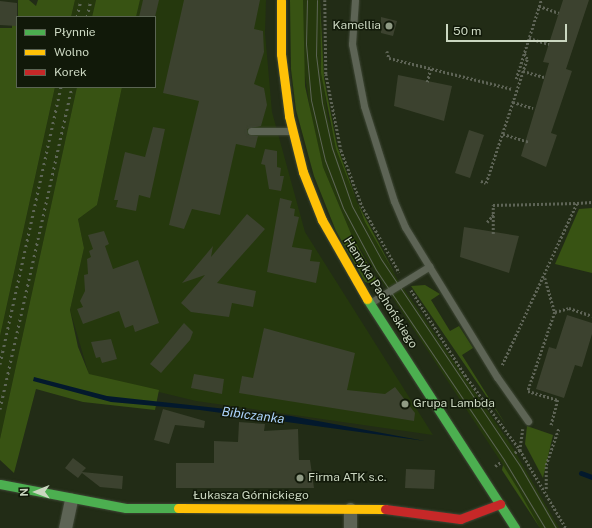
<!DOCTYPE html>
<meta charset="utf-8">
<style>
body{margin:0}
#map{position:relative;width:592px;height:528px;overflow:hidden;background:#222c16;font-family:"Public Sans",sans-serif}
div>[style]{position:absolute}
.built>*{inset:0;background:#25380d}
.green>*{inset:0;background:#385313}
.water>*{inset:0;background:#03192d}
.stream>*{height:5px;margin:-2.5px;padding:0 2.5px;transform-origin:2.5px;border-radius:2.5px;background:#03192d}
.building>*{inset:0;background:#3c422f}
.path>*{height:2.5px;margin-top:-1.25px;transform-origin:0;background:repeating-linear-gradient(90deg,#5e6456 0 2px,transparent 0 4px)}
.roads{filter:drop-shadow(0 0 1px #3f4736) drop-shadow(0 0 1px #3f4736)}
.lane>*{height:7px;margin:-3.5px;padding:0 3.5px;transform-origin:3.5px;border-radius:3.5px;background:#5d6455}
.street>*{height:13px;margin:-6.5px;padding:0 6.5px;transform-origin:6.5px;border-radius:6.5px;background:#5d6455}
.fast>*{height:9px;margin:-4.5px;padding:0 4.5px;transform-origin:4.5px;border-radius:4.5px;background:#4caf50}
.slow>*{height:9px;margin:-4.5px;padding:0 4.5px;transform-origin:4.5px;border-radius:4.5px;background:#ffc107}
.jam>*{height:9px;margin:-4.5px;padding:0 4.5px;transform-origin:4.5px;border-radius:4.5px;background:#c62828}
.tram>*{height:1px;margin:-0.5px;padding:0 0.5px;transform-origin:0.5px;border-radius:0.5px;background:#5e6657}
.rail>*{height:3px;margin-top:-1.5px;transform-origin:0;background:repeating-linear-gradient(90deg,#5e6657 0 2px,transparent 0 6px)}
.dots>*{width:11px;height:11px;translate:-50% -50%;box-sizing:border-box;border:2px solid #111909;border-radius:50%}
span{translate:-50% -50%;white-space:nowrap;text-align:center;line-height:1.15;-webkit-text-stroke:3px #111909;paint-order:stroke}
.poi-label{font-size:12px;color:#cbd7c1}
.right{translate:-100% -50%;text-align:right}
.left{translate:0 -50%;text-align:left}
.street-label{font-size:12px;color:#cbd7c1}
.water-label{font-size:13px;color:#aad1fa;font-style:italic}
.legend{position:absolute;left:16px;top:16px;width:140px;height:72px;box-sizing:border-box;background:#111909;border:1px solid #5b6553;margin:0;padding:5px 7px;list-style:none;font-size:12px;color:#cbd7c1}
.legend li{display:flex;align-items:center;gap:8px;height:20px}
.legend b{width:20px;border:1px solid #5b6553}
.north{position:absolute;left:16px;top:472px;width:40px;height:40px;-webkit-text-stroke:3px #111909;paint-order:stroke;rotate:269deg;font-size:11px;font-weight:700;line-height:16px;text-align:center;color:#cbd7c1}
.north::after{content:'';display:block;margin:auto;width:14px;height:18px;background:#cbd7c1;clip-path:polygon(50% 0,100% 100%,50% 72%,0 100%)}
.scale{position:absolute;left:446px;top:24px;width:121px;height:18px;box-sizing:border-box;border:2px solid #cbd7c1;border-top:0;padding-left:5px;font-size:12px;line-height:14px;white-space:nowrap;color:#cbd7c1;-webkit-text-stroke:3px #111909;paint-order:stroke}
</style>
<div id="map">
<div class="built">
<i style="clip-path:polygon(75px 0,96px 0,92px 17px,71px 17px)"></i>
<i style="clip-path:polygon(140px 0,266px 0,265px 33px,272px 112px,305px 232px,433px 435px,196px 401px,89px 375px,70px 310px,84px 248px,78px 219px,97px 205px,122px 87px,155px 87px,155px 17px,136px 17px)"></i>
<i style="clip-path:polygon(303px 0,320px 0,320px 59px,328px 118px,361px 214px,396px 277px,513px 448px,559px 528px,540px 528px,503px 465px,352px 236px,323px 167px,313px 128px,303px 63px)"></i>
<i style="clip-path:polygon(55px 87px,77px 87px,0 439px,0 336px)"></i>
</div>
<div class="green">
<i style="clip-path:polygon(18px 0,29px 0,36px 6px,38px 0,75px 0,71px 17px,17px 17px,17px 87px,55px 87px,0 336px,0 28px,12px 28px,12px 16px,18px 16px)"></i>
<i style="clip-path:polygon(96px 0,140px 0,136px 17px,92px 17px)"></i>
<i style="clip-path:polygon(290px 0,303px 0,305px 86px,323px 167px,352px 236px,380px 286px,365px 282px,336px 231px,314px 176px,296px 110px,291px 69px)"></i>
<i style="clip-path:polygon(320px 0,324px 78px,337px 146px,357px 202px,396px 276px,365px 222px,336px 149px,321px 73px)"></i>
<i style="clip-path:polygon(77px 87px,122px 87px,97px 205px,78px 219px,84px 248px,70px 310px,78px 347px,89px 374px,159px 390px,155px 410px,83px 402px,36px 389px,14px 473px,0 460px,0 439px)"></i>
<i style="clip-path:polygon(592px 208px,592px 273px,555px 264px,579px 209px)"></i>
<i style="clip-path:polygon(425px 285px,440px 294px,431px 300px,450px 331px,459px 326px,473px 348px,462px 355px,506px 425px,411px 286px)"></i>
<i style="clip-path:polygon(527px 426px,553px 435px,543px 478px,525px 444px)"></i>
<i style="clip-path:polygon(503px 465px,518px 489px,540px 528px,502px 470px)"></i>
</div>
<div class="water">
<i style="clip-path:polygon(34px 377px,107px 396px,291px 416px,425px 441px,200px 410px,111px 402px,33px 381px)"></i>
</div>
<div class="stream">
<i style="left:581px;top:473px;width:12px;rotate:20deg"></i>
</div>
<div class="building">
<i style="clip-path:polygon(143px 0,159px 0,155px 17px,139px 17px)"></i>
<i style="clip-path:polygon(184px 0,260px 0,254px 29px,263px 31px,264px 52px,254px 84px,264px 88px,267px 105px,261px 126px,247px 129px,248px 135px,258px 136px,255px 148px,236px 144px,220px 215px,192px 209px,184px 229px,169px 225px,199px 101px,163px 93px)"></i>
<i style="clip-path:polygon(563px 0,589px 0,566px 69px,572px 71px,551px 133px,557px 135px,546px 167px,521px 156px,549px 63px,543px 62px)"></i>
<i style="clip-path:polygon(0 1px,17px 3px,17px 26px,0 25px)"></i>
<i style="clip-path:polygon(381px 17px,397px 21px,393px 36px,381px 33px)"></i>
<i style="clip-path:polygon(398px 75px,452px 86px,444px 121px,394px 106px)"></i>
<i style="clip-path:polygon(153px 127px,165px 129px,150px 198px,139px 195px,136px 211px,116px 207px,118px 200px,114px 200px,125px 152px,145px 157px)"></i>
<i style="clip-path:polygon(469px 130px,484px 135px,470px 178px,455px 173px)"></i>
<i style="clip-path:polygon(265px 149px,277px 151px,277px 167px,281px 168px,280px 176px,284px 176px,281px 191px,269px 189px,265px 165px,261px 164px)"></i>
<i style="clip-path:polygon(280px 198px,292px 201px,290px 208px,295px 209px,294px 216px,299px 217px,292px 247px,312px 250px,310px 261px,320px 262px,316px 283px,267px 272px)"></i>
<i style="clip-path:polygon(247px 214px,265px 229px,217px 283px,256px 291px,253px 307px,232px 303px,229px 317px,191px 312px,181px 303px,205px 275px,182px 283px,213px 246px,211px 257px)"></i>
<i style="clip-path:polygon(464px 227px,519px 236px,509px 273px,460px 257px)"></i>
<i style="clip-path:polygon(104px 231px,109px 244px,105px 246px,113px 269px,138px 260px,159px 323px,135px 332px,133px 325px,125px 328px,119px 311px,83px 324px,77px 309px,83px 307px,80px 301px,85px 291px,84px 275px,88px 274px,87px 259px,91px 257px,89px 251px,93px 249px,88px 235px)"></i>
<i style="clip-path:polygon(567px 315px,592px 323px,592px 334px,582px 367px,575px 365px,564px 398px,536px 389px,549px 347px,556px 349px)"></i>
<i style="clip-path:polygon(184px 323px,193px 332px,190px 340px,161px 373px,150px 364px)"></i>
<i style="clip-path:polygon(264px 328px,355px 353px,347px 390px,385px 394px,395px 387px,415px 413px,414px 421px,239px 393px,242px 376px,253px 378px)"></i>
<i style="clip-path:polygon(111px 339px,117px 359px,102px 363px,100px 357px,96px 358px,91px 342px)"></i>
<i style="clip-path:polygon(194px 374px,224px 379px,222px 394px,191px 388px)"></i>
<i style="clip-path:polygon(163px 409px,205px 421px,204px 428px,175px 425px,169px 444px,154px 440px)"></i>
<i style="clip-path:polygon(239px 422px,265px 424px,264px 431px,298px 429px,299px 460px,310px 460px,314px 488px,176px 488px,176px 463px,214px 463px,214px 441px,238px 442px)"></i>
<i style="clip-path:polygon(73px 458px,86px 468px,82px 472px,123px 476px,122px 489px,100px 487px,82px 473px,78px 478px,65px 468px)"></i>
<i style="clip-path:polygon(406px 469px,435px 470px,434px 489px,405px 488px)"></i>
</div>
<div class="path">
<i style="left:325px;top:0;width:74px;rotate:89.2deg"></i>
<i style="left:326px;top:74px;width:77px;rotate:78.8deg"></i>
<i style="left:341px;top:150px;width:60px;rotate:69.4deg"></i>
<i style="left:362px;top:206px;width:76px;rotate:60.7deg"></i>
<i style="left:539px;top:6px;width:21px;rotate:19deg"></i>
<i style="left:529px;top:38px;width:21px;rotate:17deg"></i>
<i style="left:387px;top:51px;width:7px;rotate:74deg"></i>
<i style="left:389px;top:58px;width:127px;rotate:14.1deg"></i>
<i style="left:523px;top:71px;width:22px;rotate:16deg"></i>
<i style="left:516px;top:79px;width:83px;rotate:-72.4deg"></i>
<i style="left:427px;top:82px;width:16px;rotate:-75deg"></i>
<i style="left:513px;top:102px;width:21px;rotate:17deg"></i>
<i style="left:503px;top:134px;width:27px;rotate:17deg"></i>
<i style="left:481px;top:181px;width:5px;rotate:22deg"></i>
<i style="left:486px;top:183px;width:131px;rotate:-71.7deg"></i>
<i style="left:527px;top:59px;width:7px;rotate:-117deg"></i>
<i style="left:487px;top:222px;width:11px;rotate:-49deg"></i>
<i style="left:493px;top:234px;width:29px;rotate:-90deg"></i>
<i style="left:493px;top:205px;width:84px;rotate:-1.4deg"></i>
<i style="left:545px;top:278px;width:35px;rotate:74deg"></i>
<i style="left:555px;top:312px;width:83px;rotate:108.9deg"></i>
<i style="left:528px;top:391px;width:31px;rotate:17deg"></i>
<i style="left:558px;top:400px;width:27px;rotate:105deg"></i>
<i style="left:411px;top:290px;width:101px;rotate:57.6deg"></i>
<i style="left:465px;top:375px;width:93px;rotate:53.7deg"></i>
<i style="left:520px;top:450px;width:6px;rotate:149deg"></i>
<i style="left:555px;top:312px;width:15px;rotate:-16deg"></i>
<i style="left:569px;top:308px;width:24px;rotate:19deg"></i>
<i style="left:502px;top:365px;width:179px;rotate:-65.2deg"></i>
<i style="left:577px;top:203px;width:15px;rotate:-4deg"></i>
<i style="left:523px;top:429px;width:21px;rotate:98deg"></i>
<i style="left:520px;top:450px;width:91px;rotate:59.5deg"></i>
<i style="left:495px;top:466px;width:7px;rotate:-34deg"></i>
<i style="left:546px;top:489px;width:24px;rotate:-90deg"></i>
<i style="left:546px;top:465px;width:39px;rotate:-71deg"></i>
</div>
<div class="roads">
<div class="lane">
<i style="left:355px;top:0;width:44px;rotate:93.9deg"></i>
<i style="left:352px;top:44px;width:63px;rotate:79deg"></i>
<i style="left:364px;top:106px;width:100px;rotate:72.5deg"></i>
<i style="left:394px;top:201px;width:28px;rotate:67deg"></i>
<i style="left:405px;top:227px;width:176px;rotate:58.5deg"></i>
<i style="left:497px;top:377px;width:54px;rotate:54.8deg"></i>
<i style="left:251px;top:131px;width:41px"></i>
<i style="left:370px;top:303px;width:70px;rotate:-31.7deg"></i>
</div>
<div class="street">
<i style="left:65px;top:528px;width:29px;rotate:-78deg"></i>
<i style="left:350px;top:528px;width:19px;rotate:-90deg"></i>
</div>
<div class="fast">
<i style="left:367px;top:299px;width:273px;rotate:57.1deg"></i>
<i style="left:0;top:484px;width:128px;rotate:10.8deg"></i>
<i style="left:126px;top:508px;width:52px"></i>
</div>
<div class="slow">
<i style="left:281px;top:0;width:54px;rotate:90deg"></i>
<i style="left:281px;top:54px;width:63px;rotate:82.6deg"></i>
<i style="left:289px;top:116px;width:58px;rotate:76deg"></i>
<i style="left:303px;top:172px;width:52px;rotate:68.4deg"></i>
<i style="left:322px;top:220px;width:91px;rotate:60.3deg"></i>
<i style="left:178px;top:508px;width:207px;rotate:0.3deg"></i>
</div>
<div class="jam">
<i style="left:385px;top:509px;width:76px;rotate:7.6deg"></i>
<i style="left:460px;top:519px;width:43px;rotate:-20.6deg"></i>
</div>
</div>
<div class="tram">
<i style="left:307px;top:0;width:44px;rotate:91.3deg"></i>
<i style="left:306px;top:44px;width:56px;rotate:84.9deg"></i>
<i style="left:311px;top:100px;width:62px;rotate:76.9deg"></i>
<i style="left:325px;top:160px;width:51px;rotate:69.4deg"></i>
<i style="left:343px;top:208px;width:70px;rotate:62deg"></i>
<i style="left:376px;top:270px;width:229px;rotate:56deg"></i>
<i style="left:504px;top:460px;width:79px;rotate:58.9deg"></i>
<i style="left:317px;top:0;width:55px;rotate:91deg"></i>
<i style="left:316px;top:55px;width:48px;rotate:82.9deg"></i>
<i style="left:322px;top:103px;width:46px;rotate:77.5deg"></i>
<i style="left:332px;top:148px;width:61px;rotate:71deg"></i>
<i style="left:352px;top:206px;width:60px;rotate:61.3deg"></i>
<i style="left:381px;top:259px;width:249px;rotate:56.1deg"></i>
<i style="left:520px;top:466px;width:72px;rotate:59.9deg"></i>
</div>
<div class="rail">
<i style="left:77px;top:17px;width:17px;rotate:-77deg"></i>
<i style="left:87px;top:17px;width:17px;rotate:-77deg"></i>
<i style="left:0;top:364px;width:284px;rotate:-77.6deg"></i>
<i style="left:0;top:409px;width:330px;rotate:-77.4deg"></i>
</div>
<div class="dots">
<i style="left:389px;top:26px;background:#909b85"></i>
<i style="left:405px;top:404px;background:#909b85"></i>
<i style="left:300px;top:478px;background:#909b85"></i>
</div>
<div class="poi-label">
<span class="right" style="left:381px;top:26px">Kamellia</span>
<span class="left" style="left:413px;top:404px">Grupa Lambda</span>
<span class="left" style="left:308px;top:478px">Firma ATK s.c.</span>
</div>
<div class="street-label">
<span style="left:380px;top:293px;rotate:58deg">Henryka Pachońskiego</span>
<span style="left:251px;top:496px">Łukasza Górnickiego</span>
</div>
<div class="water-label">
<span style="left:253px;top:416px;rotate:7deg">Bibiczanka</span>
</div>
<ul class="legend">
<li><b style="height:5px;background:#4caf50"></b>Płynnie</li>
<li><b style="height:5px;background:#ffc107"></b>Wolno</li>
<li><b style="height:5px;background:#c62828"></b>Korek</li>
</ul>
<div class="north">N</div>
<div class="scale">50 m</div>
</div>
